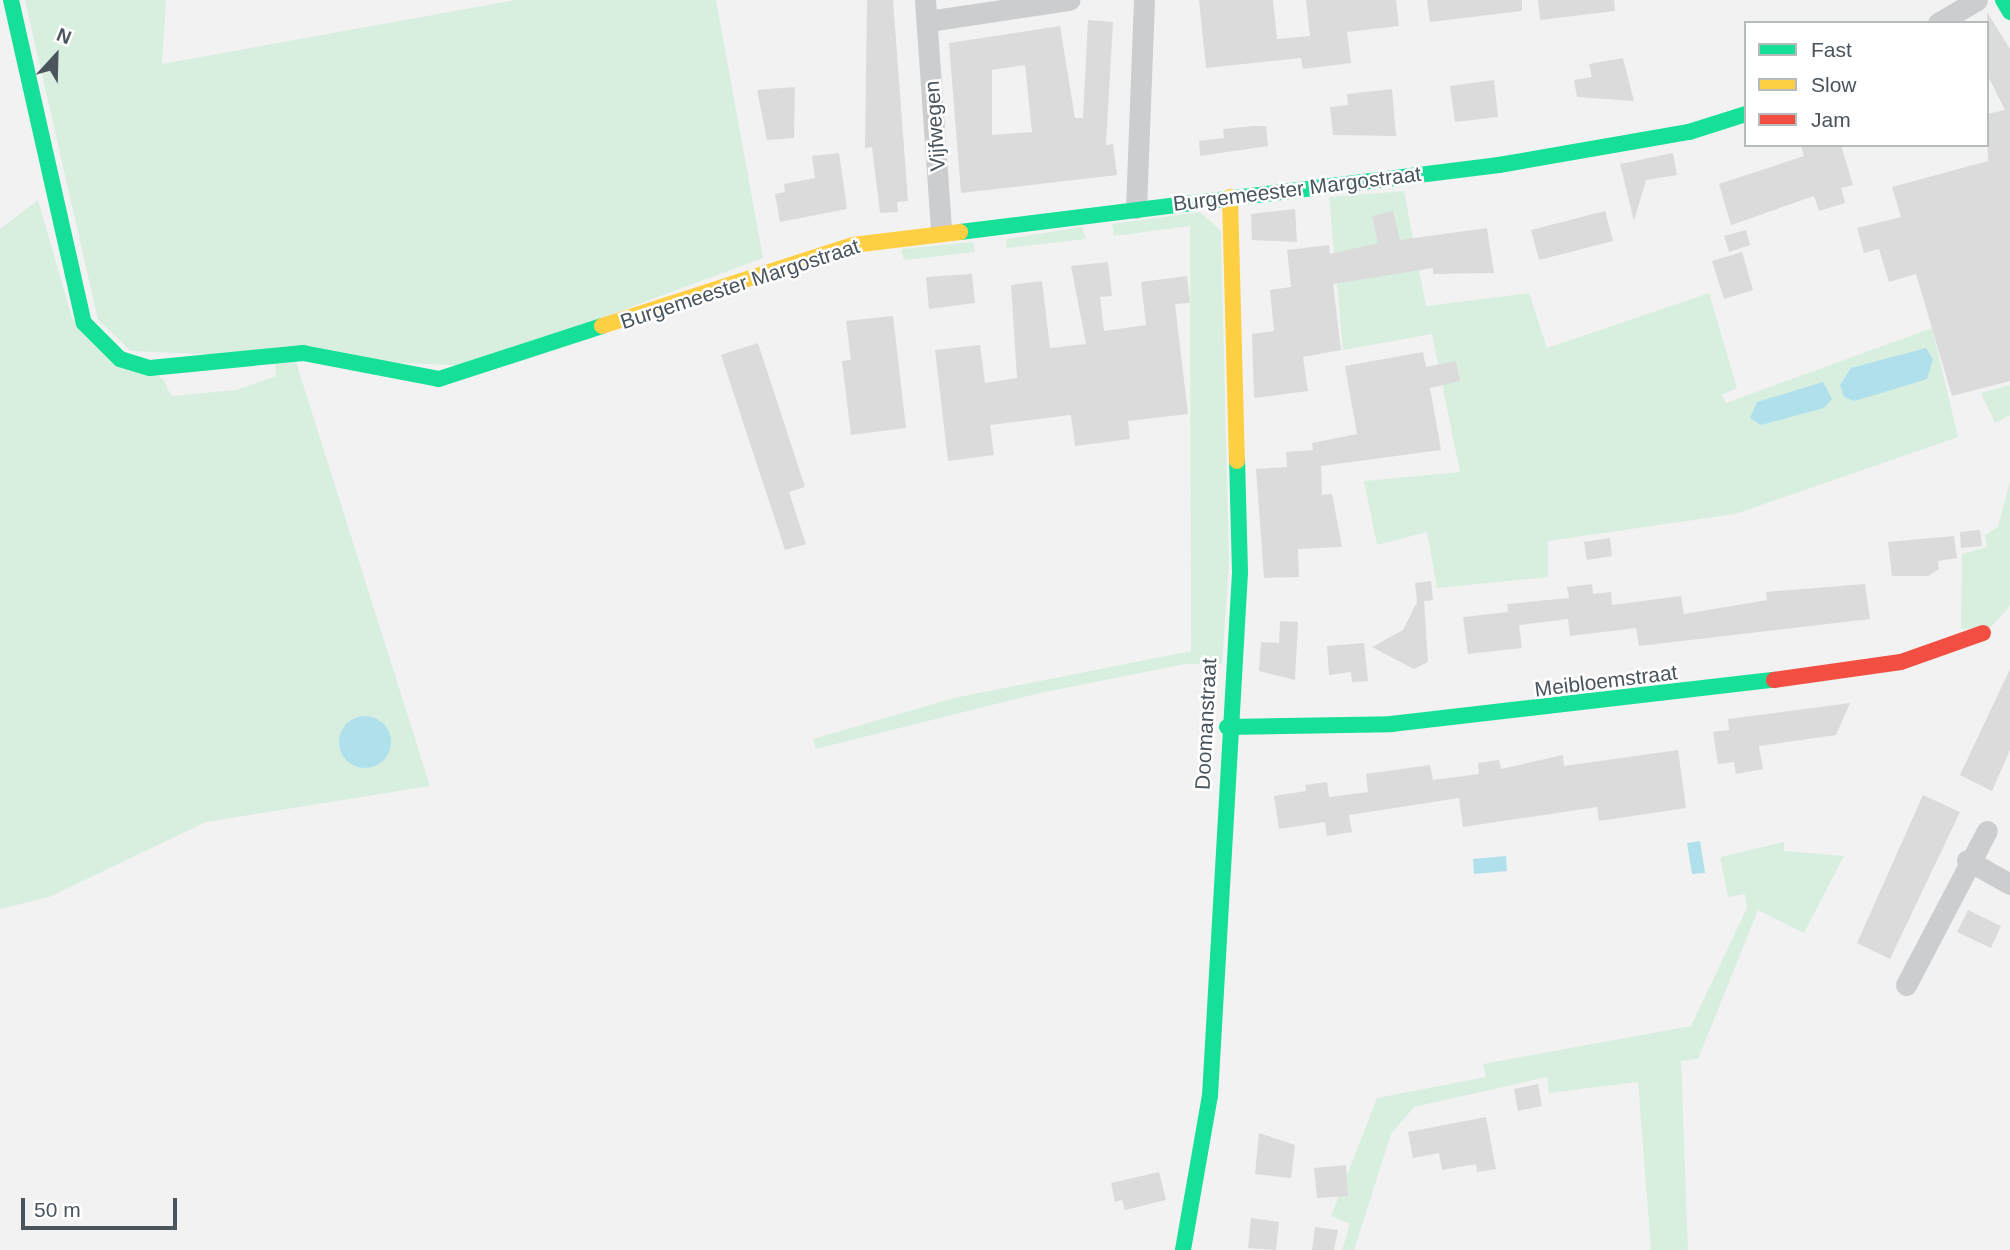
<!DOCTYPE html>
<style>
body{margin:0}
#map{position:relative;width:2010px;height:1250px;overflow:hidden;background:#f2f2f2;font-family:Arial,sans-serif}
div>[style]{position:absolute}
.green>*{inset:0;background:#d8efe0}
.water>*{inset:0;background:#afe0eb}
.round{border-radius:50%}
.building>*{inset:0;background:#dbdbdc}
.street>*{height:21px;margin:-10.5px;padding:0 10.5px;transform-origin:10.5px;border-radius:10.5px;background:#cbcdcf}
.fast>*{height:16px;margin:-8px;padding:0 8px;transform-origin:8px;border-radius:8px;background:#16e098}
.slow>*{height:16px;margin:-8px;padding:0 8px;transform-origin:8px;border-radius:8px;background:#ffcf43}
.jam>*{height:16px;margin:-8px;padding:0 8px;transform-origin:8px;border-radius:8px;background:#f24e42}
span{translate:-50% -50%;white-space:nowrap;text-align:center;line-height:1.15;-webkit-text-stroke:5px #fff;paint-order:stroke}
.street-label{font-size:21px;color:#49545d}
.legend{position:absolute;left:1744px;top:21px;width:245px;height:126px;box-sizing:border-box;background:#fff;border:2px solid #b6bbbe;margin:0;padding:9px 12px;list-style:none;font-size:21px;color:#49545d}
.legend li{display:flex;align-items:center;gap:14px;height:35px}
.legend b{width:35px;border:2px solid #b6bbbe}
.north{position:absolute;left:21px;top:21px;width:70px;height:70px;-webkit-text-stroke:5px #fff;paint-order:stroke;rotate:22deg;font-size:19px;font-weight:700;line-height:28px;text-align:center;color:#49545d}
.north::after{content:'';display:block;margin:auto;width:24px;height:32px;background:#49545d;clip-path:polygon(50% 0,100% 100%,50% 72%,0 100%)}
.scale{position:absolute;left:21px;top:1198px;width:156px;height:32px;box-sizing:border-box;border:4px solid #49545d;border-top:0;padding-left:9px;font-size:21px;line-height:24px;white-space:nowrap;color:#49545d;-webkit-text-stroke:5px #fff;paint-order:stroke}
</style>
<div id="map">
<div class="green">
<i style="clip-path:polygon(25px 0,166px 0,162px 64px,516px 0,716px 0,763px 258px,472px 366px,131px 351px,98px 320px)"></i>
<i style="clip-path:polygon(1404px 191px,1426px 306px,1529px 293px,1547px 348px,1709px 293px,1737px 388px,1722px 395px,1726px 403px,1932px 328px,1958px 437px,1735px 514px,1548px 541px,1548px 577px,1437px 588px,1427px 532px,1377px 545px,1364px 481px,1460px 472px,1432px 334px,1343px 350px,1329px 197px)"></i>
<i style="clip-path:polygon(38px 200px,72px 318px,164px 380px,171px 396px,236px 390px,276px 376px,275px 364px,296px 362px,430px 786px,206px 822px,49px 897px,0 909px,0 229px)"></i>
<i style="clip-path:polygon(1200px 212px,1221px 231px,1229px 563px,1222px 664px,1185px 664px,1040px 693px,816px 749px,813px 739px,954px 698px,1191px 651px,1190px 226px,1114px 236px,1112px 224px)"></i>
<i style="clip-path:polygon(1082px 227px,1086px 239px,1007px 248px,1006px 239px)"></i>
<i style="clip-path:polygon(973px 242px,975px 252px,904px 260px,901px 249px)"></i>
<i style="clip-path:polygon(2010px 385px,2010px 415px,1995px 423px,1981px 393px)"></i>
<i style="clip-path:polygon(2010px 481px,2010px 606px,1991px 627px,1961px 629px,1962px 554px,1987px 547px,1985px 535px,1998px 527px)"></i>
<i style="clip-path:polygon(1784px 842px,1784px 851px,1844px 856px,1804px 933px,1758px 910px,1698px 1059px,1681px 1061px,1688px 1250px,1651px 1250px,1638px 1082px,1549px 1093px,1547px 1077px,1414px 1107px,1391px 1134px,1354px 1250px,1342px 1250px,1350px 1224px,1331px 1216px,1377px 1098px,1486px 1077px,1483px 1064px,1691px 1026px,1747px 908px,1745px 894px,1728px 897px,1720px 857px)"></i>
</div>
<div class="water">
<i style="clip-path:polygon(1926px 348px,1933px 359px,1927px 379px,1855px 401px,1844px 397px,1840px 385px,1851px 368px)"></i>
<i style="clip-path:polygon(1823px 382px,1832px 399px,1824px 408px,1761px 425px,1750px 418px,1757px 402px)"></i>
<i class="round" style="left:339px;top:716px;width:52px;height:52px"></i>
<i style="clip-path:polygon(1700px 841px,1705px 873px,1692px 874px,1687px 843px)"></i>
<i style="clip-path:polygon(1506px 856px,1507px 871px,1474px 874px,1473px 859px)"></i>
</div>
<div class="building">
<i style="clip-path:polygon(867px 0,893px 0,908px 201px,897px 202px,898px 212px,880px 213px,872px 147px,865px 148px)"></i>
<i style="clip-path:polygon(1199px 0,1273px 0,1277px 39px,1310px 36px,1306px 0,1396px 0,1399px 26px,1347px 32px,1351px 63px,1303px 69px,1301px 58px,1206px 68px)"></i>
<i style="clip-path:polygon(1427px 0,1522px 0,1522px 11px,1430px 22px)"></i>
<i style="clip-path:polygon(1538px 0,1614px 0,1615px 11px,1540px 20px)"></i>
<i style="clip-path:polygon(1987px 12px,2010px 49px,2010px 381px,1952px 396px,1916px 274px,1889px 282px,1879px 249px,1864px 253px,1857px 228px,1901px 217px,1892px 187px,1988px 161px,1987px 114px,2005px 110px,1987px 74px)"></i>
<i style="clip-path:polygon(evenodd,1088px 20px,1113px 22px,1106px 145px,1113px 144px,1117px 175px,961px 193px,949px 43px,1060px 26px,1075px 118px,1083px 118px,1088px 20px,1025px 65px,1032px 132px,992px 135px,992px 70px,1025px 65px)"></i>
<i style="clip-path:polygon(1623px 58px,1634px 101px,1577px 97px,1574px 80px,1592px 77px,1589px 64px)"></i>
<i style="clip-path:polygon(1494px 80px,1498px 117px,1455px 122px,1450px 86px)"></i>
<i style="clip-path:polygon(795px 87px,794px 138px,767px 140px,757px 90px)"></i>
<i style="clip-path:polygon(1392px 89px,1396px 136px,1333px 135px,1330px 107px,1348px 105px,1347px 94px)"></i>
<i style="clip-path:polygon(1253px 126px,1266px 126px,1268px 146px,1200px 156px,1199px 141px,1224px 138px,1223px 129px)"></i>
<i style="clip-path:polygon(1801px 145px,1841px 145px,1853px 185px,1841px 188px,1845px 203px,1819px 211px,1814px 196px,1731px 225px,1719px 184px,1804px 156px)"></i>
<i style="clip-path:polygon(839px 153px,847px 209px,780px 222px,775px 194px,785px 192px,784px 184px,815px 178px,812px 156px)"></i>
<i style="clip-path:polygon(1673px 153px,1677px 175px,1646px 180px,1634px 221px,1620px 164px)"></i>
<i style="clip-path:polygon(1295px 209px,1297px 242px,1252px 240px,1251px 214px)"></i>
<i style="clip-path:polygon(1393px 211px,1400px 240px,1487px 228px,1494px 273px,1433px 274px,1433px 268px,1333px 284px,1341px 350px,1303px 357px,1308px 391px,1254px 398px,1252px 334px,1274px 331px,1270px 290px,1291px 287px,1287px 250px,1329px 245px,1330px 254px,1378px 243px,1372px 216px)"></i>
<i style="clip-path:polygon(1605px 211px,1613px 241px,1539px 260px,1531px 230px)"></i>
<i style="clip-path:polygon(1746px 230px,1750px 245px,1729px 252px,1724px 236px)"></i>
<i style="clip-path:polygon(1742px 252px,1753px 290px,1724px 299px,1712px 261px)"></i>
<i style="clip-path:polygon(1108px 262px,1112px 296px,1100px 297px,1104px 331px,1146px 325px,1141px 282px,1187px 276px,1190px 303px,1175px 304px,1188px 414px,1128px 421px,1130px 439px,1075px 446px,1071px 415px,990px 425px,994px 455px,948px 461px,935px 350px,980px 345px,985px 383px,1017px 378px,1011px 285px,1042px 281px,1050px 348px,1086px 344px,1071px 266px)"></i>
<i style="clip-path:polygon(972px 274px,975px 303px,929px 309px,926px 277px)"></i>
<i style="clip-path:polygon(893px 316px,906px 428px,851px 435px,842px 361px,851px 360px,846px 321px)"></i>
<i style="clip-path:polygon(758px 343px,805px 487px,789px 492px,806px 544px,785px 550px,721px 355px)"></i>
<i style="clip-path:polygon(1423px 352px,1426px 367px,1456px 361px,1460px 381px,1430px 388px,1441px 450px,1321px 466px,1322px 495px,1332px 494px,1342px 547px,1298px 549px,1299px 577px,1264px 578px,1256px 469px,1287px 467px,1286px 452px,1313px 450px,1312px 443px,1357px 434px,1345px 366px)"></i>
<i style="clip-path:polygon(1980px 530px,1982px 546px,1961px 548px,1960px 532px)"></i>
<i style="clip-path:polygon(1954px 536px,1957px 558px,1938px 561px,1939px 569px,1928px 576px,1892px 576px,1888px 542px)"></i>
<i style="clip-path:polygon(1610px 538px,1612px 556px,1587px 560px,1584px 542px)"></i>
<i style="clip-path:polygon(1431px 581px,1433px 600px,1424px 601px,1428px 662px,1414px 669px,1372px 647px,1403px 630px,1417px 602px,1415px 583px)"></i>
<i style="clip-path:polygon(1592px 584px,1593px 594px,1611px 592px,1612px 605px,1681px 596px,1684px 614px,1767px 600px,1766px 592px,1865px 584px,1870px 619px,1639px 646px,1636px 628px,1570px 636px,1568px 619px,1519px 625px,1522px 648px,1468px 654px,1463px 617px,1508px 612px,1507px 604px,1569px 598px,1567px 587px)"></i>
<i style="clip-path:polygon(1280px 621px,1298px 622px,1295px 680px,1259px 671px,1261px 642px,1279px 643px)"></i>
<i style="clip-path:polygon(1364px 643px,1368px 681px,1352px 682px,1351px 672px,1329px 675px,1327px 646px)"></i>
<i style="clip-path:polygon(2010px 669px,2010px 750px,1992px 791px,1960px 775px)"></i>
<i style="clip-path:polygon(1850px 703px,1836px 735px,1759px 746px,1763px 769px,1736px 774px,1734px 762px,1718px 764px,1713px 732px,1729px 730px,1728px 719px)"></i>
<i style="clip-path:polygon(1678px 750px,1686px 808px,1599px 821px,1597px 807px,1463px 827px,1459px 798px,1349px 815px,1352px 832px,1327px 836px,1325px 822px,1279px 829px,1274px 796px,1306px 791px,1305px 785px,1327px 782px,1329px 797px,1368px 792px,1366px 774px,1430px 765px,1433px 780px,1479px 774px,1478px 763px,1499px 760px,1501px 769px,1563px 755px,1564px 766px)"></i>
<i style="clip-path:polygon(1923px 795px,1960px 812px,1890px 959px,1857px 943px)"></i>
<i style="clip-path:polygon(1968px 910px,2001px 926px,1991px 948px,1957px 932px)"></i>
<i style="clip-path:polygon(1538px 1084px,1542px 1106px,1518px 1111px,1514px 1089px)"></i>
<i style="clip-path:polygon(1486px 1117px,1496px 1169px,1477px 1172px,1476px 1164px,1442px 1170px,1439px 1153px,1413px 1158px,1408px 1132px)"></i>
<i style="clip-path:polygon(1259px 1133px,1295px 1145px,1291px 1178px,1255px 1174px)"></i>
<i style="clip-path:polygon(1346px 1165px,1348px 1196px,1317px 1198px,1314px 1168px)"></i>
<i style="clip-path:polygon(1159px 1172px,1166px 1200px,1125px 1210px,1122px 1200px,1115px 1202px,1111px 1183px)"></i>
<i style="clip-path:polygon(1251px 1218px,1279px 1222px,1276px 1250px,1248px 1248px)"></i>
<i style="clip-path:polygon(1315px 1227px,1338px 1230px,1334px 1250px,1312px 1250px)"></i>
</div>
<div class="street">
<i style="left:925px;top:0;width:231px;rotate:86deg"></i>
<i style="left:928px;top:21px;width:143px;rotate:-8.5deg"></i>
<i style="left:1938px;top:23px;width:45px;rotate:-30.5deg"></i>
<i style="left:1136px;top:208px;width:208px;rotate:-87.8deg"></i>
<i style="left:1967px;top:860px;width:49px;rotate:29.2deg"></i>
<i style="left:1906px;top:985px;width:174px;rotate:-62.3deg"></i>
</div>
<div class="fast">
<i style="left:11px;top:0;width:331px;rotate:77.3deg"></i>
<i style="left:84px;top:323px;width:51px;rotate:45deg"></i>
<i style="left:120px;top:359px;width:31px;rotate:17deg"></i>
<i style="left:150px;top:368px;width:154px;rotate:-5.6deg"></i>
<i style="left:303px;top:353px;width:138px;rotate:10.8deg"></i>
<i style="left:439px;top:379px;width:171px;rotate:-18deg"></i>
<i style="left:2003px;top:0;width:14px;rotate:60deg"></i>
<i style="left:960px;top:232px;width:543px;rotate:-7.09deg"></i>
<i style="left:1499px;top:165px;width:193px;rotate:-9.9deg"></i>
<i style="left:1689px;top:132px;width:60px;rotate:-17.5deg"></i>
<i style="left:1227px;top:727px;width:164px;rotate:-1deg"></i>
<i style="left:1391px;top:724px;width:386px;rotate:-6.6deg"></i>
<i style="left:1183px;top:1250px;width:156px;rotate:-80.1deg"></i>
<i style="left:1210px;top:1096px;width:525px;rotate:-86.72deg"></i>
<i style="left:1240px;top:572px;width:111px;rotate:-91.5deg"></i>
</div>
<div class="slow">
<i style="left:1230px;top:197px;width:264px;rotate:88.5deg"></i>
<i style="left:602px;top:326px;width:264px;rotate:-17.9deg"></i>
<i style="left:853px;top:245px;width:108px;rotate:-6.9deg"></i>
</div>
<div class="jam">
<i style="left:1774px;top:680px;width:128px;rotate:-8.1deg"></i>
<i style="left:1901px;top:662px;width:87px;rotate:-19.5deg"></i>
</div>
<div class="street-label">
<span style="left:935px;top:126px;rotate:-94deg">Vijfwegen</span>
<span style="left:1297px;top:189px;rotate:-7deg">Burgemeester Margostraat</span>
<span style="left:740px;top:284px;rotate:-18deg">Burgemeester Margostraat</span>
<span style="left:1606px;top:681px;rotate:-7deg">Meibloemstraat</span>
<span style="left:1206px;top:724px;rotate:-87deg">Doomanstraat</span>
</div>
<ul class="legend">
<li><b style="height:9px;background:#16e098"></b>Fast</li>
<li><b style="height:9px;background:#ffcf43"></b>Slow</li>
<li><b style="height:9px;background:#f24e42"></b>Jam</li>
</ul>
<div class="north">N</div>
<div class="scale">50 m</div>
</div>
